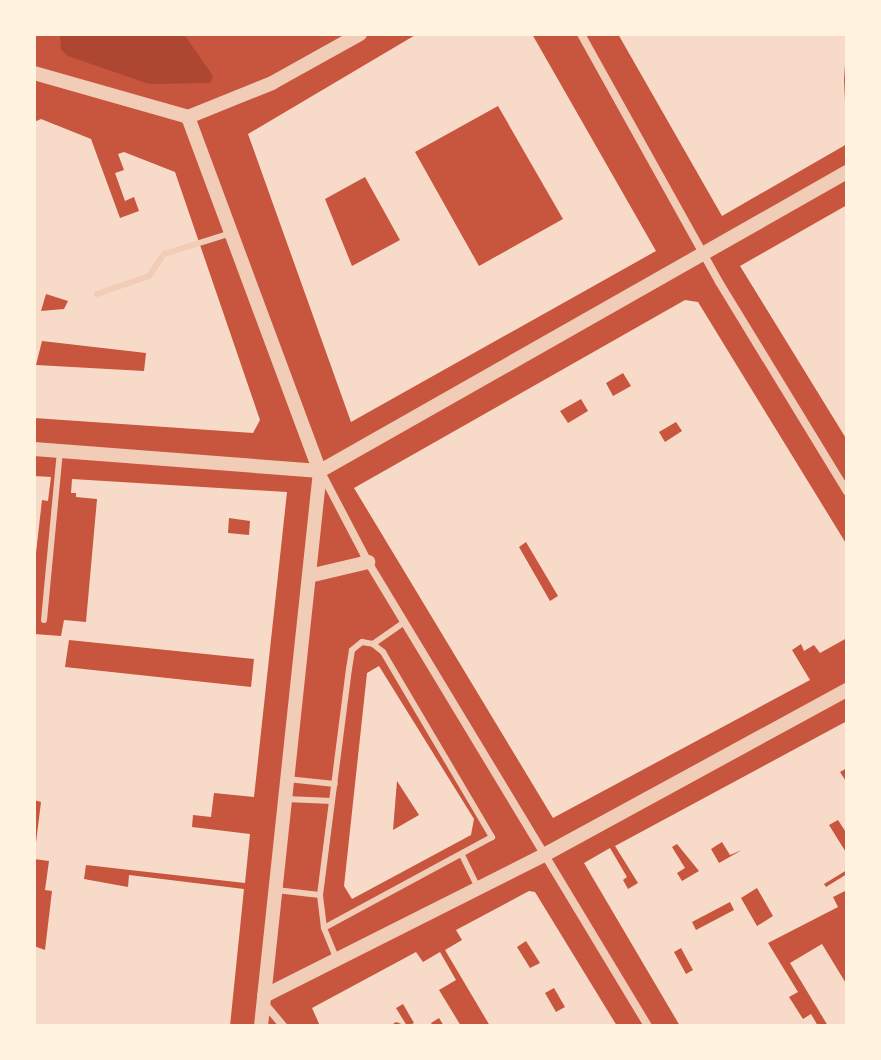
<!DOCTYPE html>
<style>
body{margin:0}
#map{position:relative;width:881px;height:1060px;overflow:hidden;background:#c8553d;font-family:Poppins,sans-serif}
div>[style]{position:absolute}
.green>*{inset:0;background:#ae4732}
.building>*{inset:0;background:#f7dbc8}
.service>*{height:6px;margin:-3px;padding:0 3px;transform-origin:3px;border-radius:3px;background:#f1ccb7}
.minor>*{height:8px;margin:-4px;padding:0 4px;transform-origin:4px;border-radius:4px;background:#f1ccb7}
.tertiary>*{height:14px;margin:-7px;padding:0 7px;transform-origin:7px;border-radius:7px;background:#f1ccb7}
span{translate:-50% -50%;white-space:nowrap;text-align:center;line-height:1.15;-webkit-text-stroke:6px #fff3e0;paint-order:stroke}
.frame{position:absolute;inset:0;border:36px solid #fff3e0;pointer-events:none}
</style>
<div id="map">
<div class="green">
<i style="clip-path:polygon(60px 34px,184px 34px,213px 76px,210px 83px,149px 84px,68px 56px,61px 50px)"></i>
</div>
<div class="building">
<i style="clip-path:polygon(evenodd,417px 34px,532px 34px,656px 251px,351px 422px,248px 134px,417px 34px,498px 106px,563px 219px,479px 266px,415px 152px,498px 106px,417px 34px,365px 177px,400px 240px,352px 266px,325px 199px,365px 177px)"></i>
<i style="clip-path:polygon(618px 34px,847px 34px,844px 80px,847px 144px,722px 216px)"></i>
<i style="clip-path:polygon(evenodd,41px 119px,91px 139px,120px 218px,139px 211px,134px 197px,125px 201px,115px 173px,124px 170px,118px 154px,124px 152px,175px 172px,260px 420px,253px 433px,34px 418px,34px 122px,41px 119px,46px 294px,68px 301px,64px 309px,41px 311px,46px 294px,41px 119px,42px 341px,146px 353px,144px 371px,36px 365px,42px 341px)"></i>
<i style="clip-path:polygon(847px 205px,847px 440px,740px 266px)"></i>
<i style="clip-path:polygon(evenodd,685px 300px,698px 302px,847px 545px,847px 638px,820px 653px,814px 645px,804px 651px,801px 644px,792px 650px,810px 680px,553px 818px,354px 488px,685px 300px,623px 373px,631px 386px,613px 396px,606px 383px,623px 373px,685px 300px,581px 399px,588px 411px,568px 423px,560px 411px,581px 399px,685px 300px,676px 422px,682px 431px,665px 442px,659px 432px,676px 422px,685px 300px,526px 542px,558px 596px,550px 601px,519px 547px,526px 542px)"></i>
<i style="clip-path:polygon(34px 476px,51px 477px,48px 501px,42px 500px,36px 553px)"></i>
<i style="clip-path:polygon(evenodd,72px 479px,287px 492px,254px 797px,214px 793px,211px 817px,193px 815px,192px 827px,250px 834px,245px 883px,86px 865px,84px 879px,128px 887px,129px 875px,244px 889px,230px 1026px,34px 1026px,34px 946px,45px 950px,52px 891px,45px 890px,49px 861px,34px 859px,41px 802px,34px 800px,34px 634px,61px 636px,64px 620px,86px 622px,97px 499px,76px 497px,76px 493px,71px 493px,72px 479px,229px 518px,250px 521px,249px 535px,228px 533px,229px 518px,72px 479px,69px 640px,254px 659px,251px 687px,65px 667px,69px 640px)"></i>
<i style="clip-path:polygon(evenodd,379px 666px,474px 819px,471px 835px,352px 899px,344px 886px,367px 673px,379px 666px,397px 781px,419px 815px,393px 830px,397px 781px)"></i>
<i style="clip-path:polygon(evenodd,847px 721px,847px 768px,840px 772px,847px 783px,847px 834px,838px 820px,829px 825px,847px 854px,847px 870px,824px 884px,826px 887px,847px 874px,847px 890px,833px 897px,838px 907px,768px 943px,798px 992px,789px 997px,803px 1019px,811px 1014px,818px 1026px,680px 1026px,584px 863px,610px 848px,627px 877px,623px 880px,628px 889px,638px 883px,615px 846px,847px 721px,722px 842px,730px 855px,742px 850px,719px 863px,711px 849px,722px 842px,847px 721px,677px 844px,699px 871px,682px 881px,677px 873px,685px 868px,672px 847px,677px 844px,847px 721px,757px 888px,773px 916px,757px 926px,741px 898px,757px 888px,847px 721px,730px 902px,734px 910px,696px 930px,692px 922px,730px 902px,847px 721px,681px 948px,693px 970px,686px 974px,674px 952px,681px 948px)"></i>
<i style="clip-path:polygon(evenodd,529px 891px,535px 892px,617px 1026px,490px 1026px,445px 950px,462px 940px,456px 930px,529px 891px,526px 941px,540px 963px,530px 968px,517px 947px,526px 941px,529px 891px,554px 988px,565px 1007px,556px 1012px,545px 993px,554px 988px)"></i>
<i style="clip-path:polygon(822px 944px,847px 985px,847px 1026px,828px 1026px,790px 963px)"></i>
<i style="clip-path:polygon(416px 952px,423px 962px,440px 952px,456px 980px,439px 990px,461px 1026px,444px 1026px,439px 1018px,431px 1023px,433px 1026px,407px 1026px,414px 1023px,403px 1004px,396px 1008px,407px 1026px,396px 1022px,390px 1026px,320px 1026px,312px 1008px)"></i>
</div>
<div class="service">
<i style="left:97px;top:294px;width:55px;rotate:-19.1deg"></i>
<i style="left:149px;top:276px;width:27px;rotate:-56deg"></i>
<i style="left:164px;top:254px;width:70px;rotate:-17.4deg"></i>
<i style="left:44px;top:620px;width:170px;rotate:-84.6deg"></i>
<i style="left:362px;top:642px;width:11px;rotate:10deg"></i>
<i style="left:373px;top:644px;width:13px;rotate:39deg"></i>
<i style="left:383px;top:652px;width:215px;rotate:59.5deg"></i>
<i style="left:492px;top:837px;width:191px;rotate:151.6deg"></i>
<i style="left:324px;top:928px;width:33px;rotate:-97deg"></i>
<i style="left:320px;top:895px;width:228px;rotate:-82.7deg"></i>
<i style="left:349px;top:669px;width:19px;rotate:-81deg"></i>
<i style="left:352px;top:650px;width:13px;rotate:-39deg"></i>
<i style="left:373px;top:644px;width:38px;rotate:-35deg"></i>
<i style="left:287px;top:779px;width:48px;rotate:5.9deg"></i>
<i style="left:286px;top:799px;width:46px;rotate:2.5deg"></i>
<i style="left:462px;top:855px;width:37px;rotate:64deg"></i>
<i style="left:276px;top:890px;width:44px;rotate:6.5deg"></i>
<i style="left:324px;top:928px;width:32px;rotate:68deg"></i>
</div>
<div class="minor">
<i style="left:581px;top:34px;width:284px;rotate:60.9deg"></i>
<i style="left:719px;top:282px;width:246px;rotate:58.6deg"></i>
<i style="left:321px;top:472px;width:102px;rotate:62.4deg"></i>
<i style="left:368px;top:562px;width:542px;rotate:58.89deg"></i>
<i style="left:264px;top:1003px;width:30px;rotate:50deg"></i>
</div>
<div class="tertiary">
<i style="left:34px;top:73px;width:160px;rotate:15.9deg"></i>
<i style="left:188px;top:117px;width:91px;rotate:-22deg"></i>
<i style="left:272px;top:83px;width:101px;rotate:-29.1deg"></i>
<i style="left:188px;top:117px;width:378px;rotate:69.6deg"></i>
<i style="left:320px;top:471px;width:558px;rotate:96.07deg"></i>
<i style="left:34px;top:449px;width:287px;rotate:4.4deg"></i>
<i style="left:320px;top:471px;width:606px;rotate:-29.57deg"></i>
<i style="left:309px;top:576px;width:61px;rotate:-13.3deg"></i>
<i style="left:264px;top:996px;width:313px;rotate:-26.7deg"></i>
<i style="left:544px;top:855px;width:345px;rotate:-28.6deg"></i>
</div>
<div class="frame"></div>
</div>
